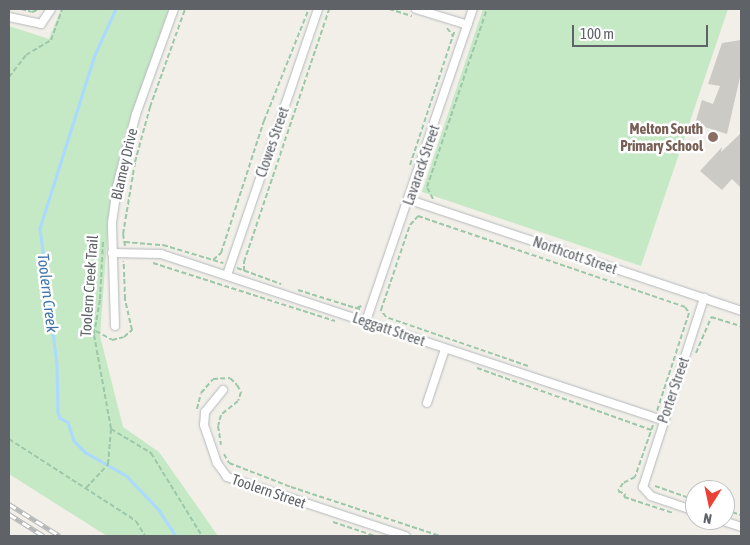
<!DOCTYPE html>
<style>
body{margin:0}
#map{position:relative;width:750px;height:545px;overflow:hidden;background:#f1efe8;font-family:"Asap Condensed",sans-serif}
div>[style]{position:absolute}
.green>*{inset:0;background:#c5e8c5}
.stream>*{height:2.5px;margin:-1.25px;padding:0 1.25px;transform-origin:1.25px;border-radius:1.25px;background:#aadaff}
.building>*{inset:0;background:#cccac5}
.path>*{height:2px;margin-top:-1px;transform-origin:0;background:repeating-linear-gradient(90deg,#9cc7a9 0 5px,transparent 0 7.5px)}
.roads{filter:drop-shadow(0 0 1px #b5b8bc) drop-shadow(0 0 1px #b5b8bc)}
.minor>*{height:8px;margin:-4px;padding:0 4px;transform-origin:4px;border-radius:4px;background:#fff}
.rail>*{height:4.5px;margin-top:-2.25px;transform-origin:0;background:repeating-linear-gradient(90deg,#fff 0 8px,#b6b7b8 0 16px);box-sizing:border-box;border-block:1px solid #b6b7b8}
.dots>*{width:14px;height:14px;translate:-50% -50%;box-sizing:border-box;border:2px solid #fff;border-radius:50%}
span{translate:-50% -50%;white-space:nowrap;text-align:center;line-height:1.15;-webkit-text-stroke:5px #fff;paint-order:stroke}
.education-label{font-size:15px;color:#785e54;font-weight:700}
.right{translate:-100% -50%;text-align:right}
.street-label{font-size:15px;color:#5f6368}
.water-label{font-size:16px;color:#4174aa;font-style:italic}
.frame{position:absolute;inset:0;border:10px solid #5f6368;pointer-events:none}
.north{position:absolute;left:685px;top:480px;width:50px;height:50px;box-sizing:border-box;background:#fff;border:1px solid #bfc1c3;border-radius:50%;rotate:190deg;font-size:14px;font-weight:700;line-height:20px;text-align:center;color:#5f6368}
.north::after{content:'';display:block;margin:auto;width:18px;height:22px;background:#ea4335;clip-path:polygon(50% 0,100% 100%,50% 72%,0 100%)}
.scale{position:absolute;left:572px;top:25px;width:136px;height:22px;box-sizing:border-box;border:2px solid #5f6368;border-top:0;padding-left:6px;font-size:15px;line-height:18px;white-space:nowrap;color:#5f6368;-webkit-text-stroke:4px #fff;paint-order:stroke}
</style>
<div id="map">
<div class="green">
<i style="clip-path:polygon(61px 9px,169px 9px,124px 136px,110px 201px,100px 336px,123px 427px,159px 452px,218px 536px,107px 536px,9px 474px,9px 26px,49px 39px)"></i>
<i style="clip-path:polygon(483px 9px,728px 9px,641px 266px,422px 192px)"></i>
</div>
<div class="stream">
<i style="left:116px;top:9px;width:51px;rotate:114.5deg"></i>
<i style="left:95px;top:55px;width:182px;rotate:107.6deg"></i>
<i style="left:40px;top:228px;width:137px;rotate:82.9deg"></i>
<i style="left:57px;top:364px;width:48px;rotate:88.8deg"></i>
<i style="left:58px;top:412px;width:6px;rotate:72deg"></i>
<i style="left:60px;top:418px;width:9px;rotate:27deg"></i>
<i style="left:68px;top:422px;width:20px;rotate:72deg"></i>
<i style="left:74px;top:441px;width:16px;rotate:45deg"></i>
<i style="left:85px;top:452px;width:48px;rotate:29.7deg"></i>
<i style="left:127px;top:476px;width:47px;rotate:46.7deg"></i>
<i style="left:159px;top:510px;width:31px;rotate:57deg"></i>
</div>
<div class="building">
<i style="clip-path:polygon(741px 40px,741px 73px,727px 134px,695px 124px,702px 100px,713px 104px,720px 86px,708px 84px,722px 43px)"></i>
<i style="clip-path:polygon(741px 133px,741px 188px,732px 179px,722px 190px,700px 171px,722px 147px,721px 152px)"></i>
</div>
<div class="path">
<i style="left:21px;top:9px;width:11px;rotate:15deg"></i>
<i style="left:32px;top:12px;width:9px;rotate:-21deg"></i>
<i style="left:389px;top:9px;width:24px;rotate:17deg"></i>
<i style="left:447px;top:9px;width:10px"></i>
<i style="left:447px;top:28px;width:10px;rotate:53deg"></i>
<i style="left:9px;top:77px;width:28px;rotate:-52deg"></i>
<i style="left:26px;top:55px;width:29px;rotate:-31deg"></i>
<i style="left:51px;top:40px;width:33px;rotate:-70deg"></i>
<i style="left:410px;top:165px;width:142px;rotate:-71.6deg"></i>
<i style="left:433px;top:199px;width:13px;rotate:-117deg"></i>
<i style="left:427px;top:187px;width:188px;rotate:-71.4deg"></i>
<i style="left:103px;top:242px;width:58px;rotate:93deg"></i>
<i style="left:100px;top:300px;width:36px;rotate:100deg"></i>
<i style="left:94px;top:335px;width:96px;rotate:79.7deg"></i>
<i style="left:111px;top:429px;width:47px;rotate:31deg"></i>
<i style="left:151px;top:453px;width:97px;rotate:58.4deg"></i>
<i style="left:125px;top:242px;width:38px;rotate:5deg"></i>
<i style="left:163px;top:245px;width:63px;rotate:16.7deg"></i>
<i style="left:125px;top:246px;width:12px;rotate:-99deg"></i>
<i style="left:123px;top:234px;width:73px;rotate:-80.5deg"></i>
<i style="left:135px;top:162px;width:57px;rotate:-74.7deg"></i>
<i style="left:150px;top:107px;width:104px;rotate:-70.3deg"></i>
<i style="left:213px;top:260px;width:11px;rotate:-41deg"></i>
<i style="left:221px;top:253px;width:139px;rotate:-72deg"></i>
<i style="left:264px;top:121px;width:118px;rotate:-68.2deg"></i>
<i style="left:153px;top:263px;width:191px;rotate:17.7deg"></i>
<i style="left:237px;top:268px;width:47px;rotate:20deg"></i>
<i style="left:244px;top:271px;width:9px;rotate:-90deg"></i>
<i style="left:244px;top:262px;width:267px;rotate:-71.4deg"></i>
<i style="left:298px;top:290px;width:67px;rotate:17.4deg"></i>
<i style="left:357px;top:308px;width:7px;rotate:-27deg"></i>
<i style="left:96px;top:331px;width:18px;rotate:29deg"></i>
<i style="left:112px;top:340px;width:12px;rotate:-14deg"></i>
<i style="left:124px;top:337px;width:11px;rotate:-41deg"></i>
<i style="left:132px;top:330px;width:32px;rotate:-103deg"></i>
<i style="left:125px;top:299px;width:38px;rotate:-92deg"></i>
<i style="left:696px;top:353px;width:39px;rotate:-67deg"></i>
<i style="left:711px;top:317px;width:31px;rotate:17deg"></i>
<i style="left:528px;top:366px;width:150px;rotate:-161deg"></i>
<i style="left:386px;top:317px;width:9px;rotate:-126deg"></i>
<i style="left:381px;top:310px;width:90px;rotate:-71.2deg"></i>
<i style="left:410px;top:225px;width:12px;rotate:-48deg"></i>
<i style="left:418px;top:216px;width:282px;rotate:18.8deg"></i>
<i style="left:685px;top:307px;width:7px;rotate:56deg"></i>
<i style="left:689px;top:313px;width:103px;rotate:108.1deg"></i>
<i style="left:477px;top:368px;width:185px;rotate:19.6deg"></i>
<i style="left:197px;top:409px;width:16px;rotate:-76deg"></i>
<i style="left:201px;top:393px;width:18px;rotate:-49deg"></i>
<i style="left:213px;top:379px;width:17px;rotate:-3deg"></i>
<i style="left:230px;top:378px;width:10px;rotate:45deg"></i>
<i style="left:237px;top:385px;width:8px;rotate:60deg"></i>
<i style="left:241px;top:392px;width:9px;rotate:108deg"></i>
<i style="left:238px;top:401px;width:22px;rotate:141deg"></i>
<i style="left:221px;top:415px;width:11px;rotate:105deg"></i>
<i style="left:218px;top:426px;width:19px;rotate:81deg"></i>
<i style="left:653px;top:425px;width:55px;rotate:109.1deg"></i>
<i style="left:635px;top:477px;width:13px;rotate:153deg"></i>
<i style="left:623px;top:483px;width:9px;rotate:122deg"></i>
<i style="left:618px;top:491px;width:8px;rotate:23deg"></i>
<i style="left:625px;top:494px;width:3px;rotate:108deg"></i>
<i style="left:624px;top:497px;width:52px;rotate:18.1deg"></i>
<i style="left:9px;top:439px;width:151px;rotate:32.8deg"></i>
<i style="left:136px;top:521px;width:17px;rotate:59deg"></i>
<i style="left:224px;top:454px;width:10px;rotate:61deg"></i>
<i style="left:229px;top:463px;width:66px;rotate:21.2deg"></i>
<i style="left:291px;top:487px;width:157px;rotate:18.2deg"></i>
<i style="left:655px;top:486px;width:42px;rotate:19.3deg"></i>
<i style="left:86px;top:488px;width:33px;rotate:-47deg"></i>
<i style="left:108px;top:464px;width:35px;rotate:-85deg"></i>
<i style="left:725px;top:510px;width:17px;rotate:17deg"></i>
<i style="left:691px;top:519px;width:25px;rotate:18deg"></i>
<i style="left:333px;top:522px;width:44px;rotate:18.4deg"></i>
</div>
<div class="roads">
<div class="minor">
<i style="left:416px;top:9px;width:54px;rotate:17.1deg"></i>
<i style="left:9px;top:17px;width:33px;rotate:12deg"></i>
<i style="left:41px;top:24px;width:18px;rotate:-56deg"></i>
<i style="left:410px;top:200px;width:349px;rotate:18.5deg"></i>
<i style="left:112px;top:253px;width:49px;rotate:1.2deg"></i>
<i style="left:161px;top:254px;width:528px;rotate:18.33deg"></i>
<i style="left:227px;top:275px;width:281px;rotate:-71.1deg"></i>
<i style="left:366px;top:321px;width:330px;rotate:-71.1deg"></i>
<i style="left:115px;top:326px;width:103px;rotate:-91.7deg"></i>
<i style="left:112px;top:223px;width:37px;rotate:-82deg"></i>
<i style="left:117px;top:186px;width:74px;rotate:-75.2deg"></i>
<i style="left:136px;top:114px;width:112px;rotate:-70.1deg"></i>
<i style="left:223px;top:390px;width:28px;rotate:129deg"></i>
<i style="left:205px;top:412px;width:13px;rotate:94deg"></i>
<i style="left:204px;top:425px;width:40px;rotate:71.1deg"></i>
<i style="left:217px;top:463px;width:17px;rotate:54deg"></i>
<i style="left:227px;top:477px;width:188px;rotate:18.3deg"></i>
<i style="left:427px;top:403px;width:57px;rotate:-71.6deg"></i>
<i style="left:695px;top:511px;width:46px;rotate:-161.2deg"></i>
<i style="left:651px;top:496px;width:12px;rotate:-132deg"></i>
<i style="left:643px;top:487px;width:199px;rotate:-72.1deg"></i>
<i style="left:720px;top:520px;width:22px;rotate:18deg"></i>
</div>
</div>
<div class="rail">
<i style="left:9px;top:504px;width:60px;rotate:32.1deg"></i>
<i style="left:9px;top:514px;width:41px;rotate:32.2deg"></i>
</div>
<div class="dots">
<i style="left:713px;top:137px;background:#8d6e63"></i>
</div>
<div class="education-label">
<span class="right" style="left:703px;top:137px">Melton South<br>Primary School</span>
</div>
<div class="street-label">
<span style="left:272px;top:142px;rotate:-71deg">Clowes Street</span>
<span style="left:124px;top:164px;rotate:-77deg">Blamey Drive</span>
<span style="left:421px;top:165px;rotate:-71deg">Lavarack Street</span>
<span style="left:575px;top:255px;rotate:19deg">Northcott Street</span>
<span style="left:89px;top:286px;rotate:-86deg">Toolern Creek Trail</span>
<span style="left:389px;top:329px;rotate:19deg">Leggatt Street</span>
<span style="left:673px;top:390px;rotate:-71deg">Porter Street</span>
<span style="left:269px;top:491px;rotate:19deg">Toolern Street</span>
</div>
<div class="water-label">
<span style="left:48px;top:293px;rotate:83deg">Toolern Creek</span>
</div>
<div class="frame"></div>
<div class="north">N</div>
<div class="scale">100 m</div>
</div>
